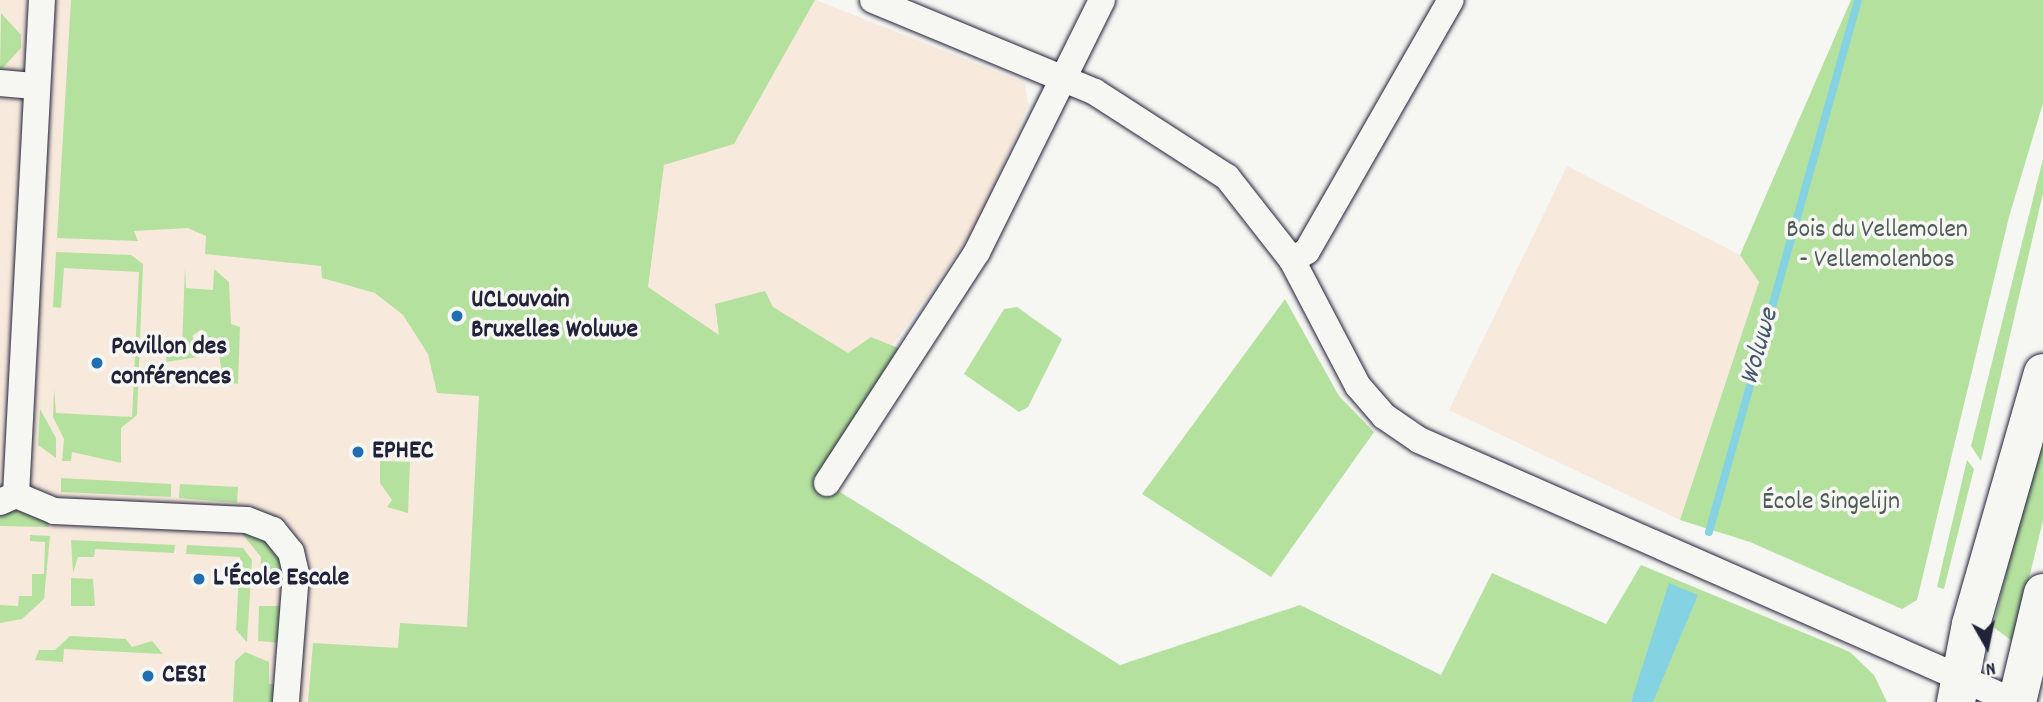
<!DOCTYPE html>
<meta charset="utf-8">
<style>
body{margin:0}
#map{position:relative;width:2043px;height:702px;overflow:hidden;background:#f6f6f2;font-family:Dekko,sans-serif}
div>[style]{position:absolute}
.built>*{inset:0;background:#f7e9dc}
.green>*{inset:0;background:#b5e19f}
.water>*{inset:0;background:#85d3e2}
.stream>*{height:8px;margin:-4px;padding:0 4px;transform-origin:4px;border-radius:4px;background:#85d3e2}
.roads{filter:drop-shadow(0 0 2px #22223b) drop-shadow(0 0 2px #22223b)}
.minor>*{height:26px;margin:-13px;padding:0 13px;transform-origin:13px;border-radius:13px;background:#f6f6f2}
.highway>*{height:38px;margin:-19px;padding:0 19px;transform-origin:19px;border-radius:19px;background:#f6f6f2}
.dots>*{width:19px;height:19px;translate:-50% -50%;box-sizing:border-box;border:4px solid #f6f6f2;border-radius:50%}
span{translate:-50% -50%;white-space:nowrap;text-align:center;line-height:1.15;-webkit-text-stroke:7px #f6f6f2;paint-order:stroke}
.park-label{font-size:26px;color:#4e5b59}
.poi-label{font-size:26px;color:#22223b;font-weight:700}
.left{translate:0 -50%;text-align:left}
.water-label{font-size:28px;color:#40576d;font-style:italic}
.north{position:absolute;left:1952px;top:611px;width:70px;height:70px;-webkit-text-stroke:5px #f6f6f2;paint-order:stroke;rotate:171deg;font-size:19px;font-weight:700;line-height:28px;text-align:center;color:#22223b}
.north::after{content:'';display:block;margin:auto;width:24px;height:32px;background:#22223b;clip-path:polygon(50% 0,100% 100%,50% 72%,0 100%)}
</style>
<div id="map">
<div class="built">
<i style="clip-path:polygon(0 0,816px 0,1025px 83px,1028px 105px,980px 221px,847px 410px,679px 702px,0 702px)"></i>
<i style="clip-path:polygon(1567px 166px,1740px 255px,1759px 282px,1680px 520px,1449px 410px)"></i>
</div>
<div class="green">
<i style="clip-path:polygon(71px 0,815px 0,734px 144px,664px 165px,648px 287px,719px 335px,715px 304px,765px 291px,773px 307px,848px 353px,871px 337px,903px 350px,827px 484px,1120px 665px,1300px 605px,1441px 675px,1492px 573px,1606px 624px,1641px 565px,1850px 652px,1874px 675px,1887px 702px,308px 702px,313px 643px,398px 648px,400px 623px,467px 627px,479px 396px,437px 393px,428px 354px,403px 315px,375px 293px,322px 278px,321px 266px,205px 254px,206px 236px,188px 228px,134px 231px,138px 241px,57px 238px)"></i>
<i style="clip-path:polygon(1851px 0,2043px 0,2043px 103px,2009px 217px,1917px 600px,1902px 609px,1750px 542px,1680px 520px,1759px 282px,1740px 255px)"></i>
<i style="clip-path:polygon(1px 13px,21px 35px,21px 48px,0 71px)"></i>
<i style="clip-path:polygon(2043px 159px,2043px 193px,1981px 461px,1971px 446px)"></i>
<i style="clip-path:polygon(56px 252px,131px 255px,143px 264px,137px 415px,121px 428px,121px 463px,72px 452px,71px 461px,62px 461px,64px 439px,53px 417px,54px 388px,56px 413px,132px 417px,139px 272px,64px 268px,61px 308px,53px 307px)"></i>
<i style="clip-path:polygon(185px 267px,186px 288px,213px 290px,214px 269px,229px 282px,231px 324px,240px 327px,238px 384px,223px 382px,219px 354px,202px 329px,192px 336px,205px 356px,166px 362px,167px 351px,182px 348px)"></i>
<i style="clip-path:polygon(1285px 299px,1339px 396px,1374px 432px,1271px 577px,1142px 494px)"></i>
<i style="clip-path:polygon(1017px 307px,1062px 339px,1028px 407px,1019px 412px,964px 374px,1004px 309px)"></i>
<i style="clip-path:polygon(40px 409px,56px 438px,56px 458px,38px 445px)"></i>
<i style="clip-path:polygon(2043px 422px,2043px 520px,2014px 642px,1993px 627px)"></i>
<i style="clip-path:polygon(1967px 460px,1974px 469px,1944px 589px,1937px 587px)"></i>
<i style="clip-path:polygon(380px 461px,410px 462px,408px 513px,387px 507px,392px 500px,380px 483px)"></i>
<i style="clip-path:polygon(61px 478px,171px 484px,171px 497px,61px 492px)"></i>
<i style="clip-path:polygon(180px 484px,238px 487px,237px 503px,179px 498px)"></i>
<i style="clip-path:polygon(18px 509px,48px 521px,49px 527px,0 526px,0 512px)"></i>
<i style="clip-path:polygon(239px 530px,260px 534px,280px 556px,284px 585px,260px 583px,261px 557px)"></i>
<i style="clip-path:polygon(30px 535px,50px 536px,44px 599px,22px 619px,0 623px,0 605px,18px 606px,19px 596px,32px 596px,32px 574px,44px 574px,45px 542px,30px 541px)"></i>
<i style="clip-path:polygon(71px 540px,175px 545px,174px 553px,95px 549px,94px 557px,78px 557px,73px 573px)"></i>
<i style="clip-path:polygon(187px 545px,243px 548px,252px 560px,247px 642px,236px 630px,240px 557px,186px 554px)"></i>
<i style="clip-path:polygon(71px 578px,93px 579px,95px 606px,71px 606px)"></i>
<i style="clip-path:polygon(259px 606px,283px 606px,281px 643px,258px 641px)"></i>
<i style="clip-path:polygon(70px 636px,126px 639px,132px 647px,152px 641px,163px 654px,64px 649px,63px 662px,35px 660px,39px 650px,55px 650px)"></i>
<i style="clip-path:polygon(245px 652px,269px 662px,269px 684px,277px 685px,275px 702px,233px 702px,235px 661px)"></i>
</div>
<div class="water">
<i style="clip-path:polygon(1669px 583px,1698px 595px,1653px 702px,1631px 702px)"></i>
</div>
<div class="stream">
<i style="left:1709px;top:532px;width:552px;rotate:-74.35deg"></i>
</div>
<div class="roads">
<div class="minor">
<i style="left:873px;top:0;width:240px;rotate:22.5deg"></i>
<i style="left:1095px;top:92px;width:157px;rotate:32.8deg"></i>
<i style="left:1227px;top:177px;width:105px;rotate:51.9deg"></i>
<i style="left:1292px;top:260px;width:142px;rotate:62.4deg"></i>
<i style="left:1358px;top:386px;width:40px;rotate:49deg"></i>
<i style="left:1384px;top:416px;width:42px;rotate:34.4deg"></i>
<i style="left:1419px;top:440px;width:651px;rotate:23.73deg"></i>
<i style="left:0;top:83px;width:37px;rotate:5deg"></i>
<i style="left:1292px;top:260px;width:17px;rotate:-31deg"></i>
<i style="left:1307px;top:251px;width:289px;rotate:-60.2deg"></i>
<i style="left:827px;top:483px;width:275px;rotate:-57deg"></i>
<i style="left:977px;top:252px;width:281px;rotate:-63.6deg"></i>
<i style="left:16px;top:495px;width:496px;rotate:-87deg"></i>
<i style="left:0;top:502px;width:17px;rotate:-24deg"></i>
<i style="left:16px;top:495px;width:41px;rotate:22.8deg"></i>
<i style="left:54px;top:511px;width:193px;rotate:2.7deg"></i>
<i style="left:247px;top:520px;width:28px;rotate:21deg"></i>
<i style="left:273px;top:530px;width:28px;rotate:51deg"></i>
<i style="left:291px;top:552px;width:23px;rotate:77deg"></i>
<i style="left:296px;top:574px;width:128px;rotate:94.5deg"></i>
</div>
<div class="highway">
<i style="left:1956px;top:702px;width:79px;rotate:-79.1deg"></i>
<i style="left:1971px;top:624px;width:261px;rotate:-74deg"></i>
<i style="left:2017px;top:702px;width:112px;rotate:-76.6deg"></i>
</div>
</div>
<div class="dots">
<i style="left:457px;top:316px;background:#1f6fb2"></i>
<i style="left:97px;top:363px;background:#1f6fb2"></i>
<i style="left:358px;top:452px;background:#1f6fb2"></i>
<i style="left:199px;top:579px;background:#1f6fb2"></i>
<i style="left:148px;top:676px;background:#1f6fb2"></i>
</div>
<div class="park-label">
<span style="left:1877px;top:246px">Bois du Vellemolen<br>- Vellemolenbos</span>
<span style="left:1831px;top:503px">École Singelijn</span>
</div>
<div class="poi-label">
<span class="left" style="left:471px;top:316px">UCLouvain<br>Bruxelles Woluwe</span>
<span class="left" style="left:111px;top:363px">Pavillon des<br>conférences</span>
<span class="left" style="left:372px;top:452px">EPHEC</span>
<span class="left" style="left:213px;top:579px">L'École Escale</span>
<span class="left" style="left:162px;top:676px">CESI</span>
</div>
<div class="water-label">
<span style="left:1761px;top:347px;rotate:-74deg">Woluwe</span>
</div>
<div class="north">N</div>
</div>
